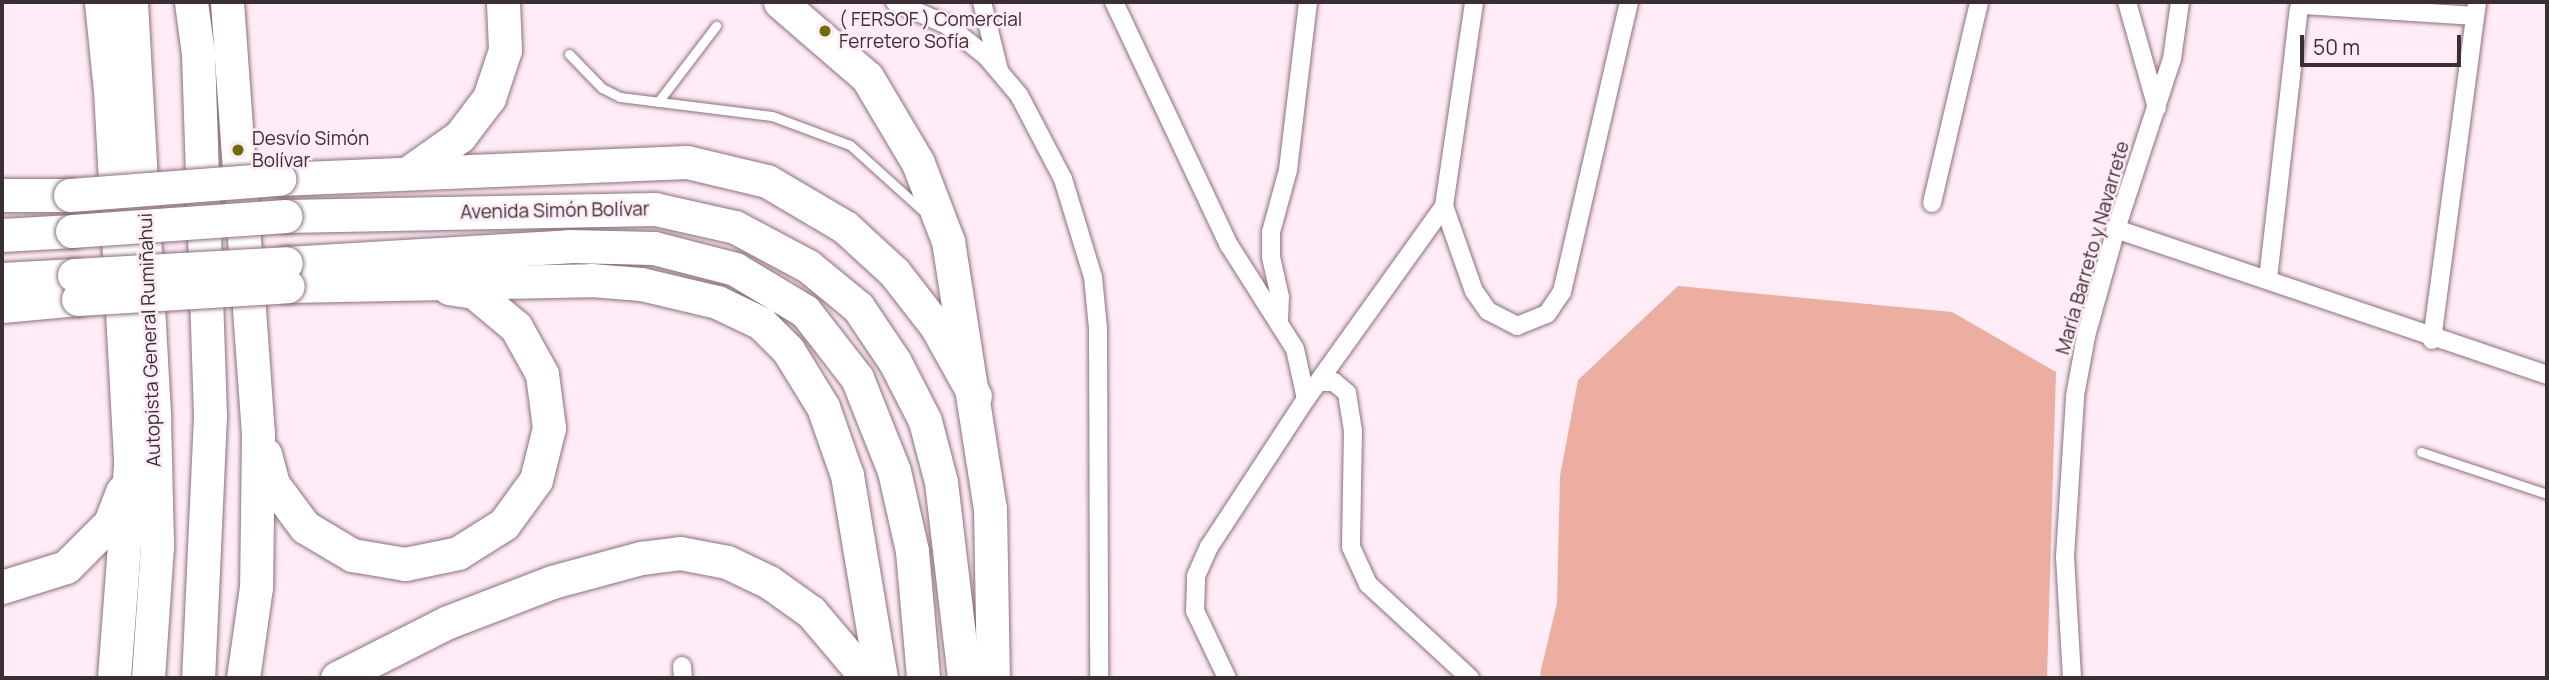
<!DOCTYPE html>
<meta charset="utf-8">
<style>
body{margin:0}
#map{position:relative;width:2549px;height:680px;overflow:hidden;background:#ffecf6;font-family:Manrope,sans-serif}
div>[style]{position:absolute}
.forest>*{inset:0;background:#ebaea1}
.roads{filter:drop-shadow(0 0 2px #8b707f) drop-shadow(0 0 2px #8b707f)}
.lane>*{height:9px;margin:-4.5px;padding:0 4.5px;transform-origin:4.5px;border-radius:4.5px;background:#fff}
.street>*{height:18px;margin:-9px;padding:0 9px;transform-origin:9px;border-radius:9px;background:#fff}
.highway>*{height:33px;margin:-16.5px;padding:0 16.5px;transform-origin:16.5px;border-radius:16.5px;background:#fff}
.bridges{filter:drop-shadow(0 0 2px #8b707f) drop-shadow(0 0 2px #8b707f)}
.highway-bridge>*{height:33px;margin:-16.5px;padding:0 16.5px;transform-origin:16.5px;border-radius:16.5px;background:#fff}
.dots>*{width:19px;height:19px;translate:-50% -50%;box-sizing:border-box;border:4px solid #ffecf6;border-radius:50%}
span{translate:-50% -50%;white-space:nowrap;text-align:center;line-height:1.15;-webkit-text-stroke:5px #ffecf6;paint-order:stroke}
.poi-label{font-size:19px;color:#3a2f35}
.left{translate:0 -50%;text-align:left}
.street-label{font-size:19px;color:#3a2f35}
.frame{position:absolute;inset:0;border:4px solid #3a2f35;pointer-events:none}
.scale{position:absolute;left:2300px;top:35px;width:161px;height:32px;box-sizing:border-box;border:4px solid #3a2f35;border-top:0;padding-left:9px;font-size:21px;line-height:24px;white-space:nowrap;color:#3a2f35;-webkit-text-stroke:5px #ffecf6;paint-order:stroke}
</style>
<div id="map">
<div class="forest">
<i style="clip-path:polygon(1678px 286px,1952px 312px,2056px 372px,2047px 678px,1543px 678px,1540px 674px,1557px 603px,1560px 476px,1578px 380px)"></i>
</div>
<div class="roads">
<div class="lane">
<i style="left:569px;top:54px;width:47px;rotate:45.9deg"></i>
<i style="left:602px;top:88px;width:20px;rotate:27deg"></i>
<i style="left:620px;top:97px;width:153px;rotate:7.1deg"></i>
<i style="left:772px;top:116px;width:83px;rotate:20.4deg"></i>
<i style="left:850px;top:145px;width:97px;rotate:42.1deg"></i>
<i style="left:658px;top:102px;width:96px;rotate:-52.7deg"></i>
<i style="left:2421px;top:452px;width:133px;rotate:18.4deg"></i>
</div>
<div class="street">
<i style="left:895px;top:2px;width:57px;rotate:23.9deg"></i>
<i style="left:947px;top:25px;width:50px;rotate:38.5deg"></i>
<i style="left:986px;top:56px;width:51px;rotate:49.8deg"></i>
<i style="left:1019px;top:95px;width:95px;rotate:62.4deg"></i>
<i style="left:1063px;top:179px;width:102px;rotate:73deg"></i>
<i style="left:1093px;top:277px;width:51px;rotate:84.4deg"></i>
<i style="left:1098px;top:328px;width:350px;rotate:89.8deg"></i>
<i style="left:982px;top:2px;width:70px;rotate:76deg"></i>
<i style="left:1114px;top:2px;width:269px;rotate:64.7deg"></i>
<i style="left:1229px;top:245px;width:123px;rotate:57.6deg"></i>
<i style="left:1295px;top:349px;width:51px;rotate:77.6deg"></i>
<i style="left:2127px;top:2px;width:110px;rotate:74.2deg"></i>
<i style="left:1932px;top:203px;width:206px;rotate:-76.8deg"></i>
<i style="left:1444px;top:206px;width:90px;rotate:70.6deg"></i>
<i style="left:1474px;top:291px;width:24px;rotate:55deg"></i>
<i style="left:1488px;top:311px;width:33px;rotate:27deg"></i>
<i style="left:1517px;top:326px;width:32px;rotate:-22deg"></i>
<i style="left:1547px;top:314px;width:27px;rotate:-56deg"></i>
<i style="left:1562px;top:292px;width:298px;rotate:-77deg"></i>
<i style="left:2116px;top:229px;width:455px;rotate:18.7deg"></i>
<i style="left:2268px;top:279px;width:272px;rotate:-83.5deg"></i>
<i style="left:2299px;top:9px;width:7px;rotate:-34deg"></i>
<i style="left:2305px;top:5px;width:170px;rotate:3.7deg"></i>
<i style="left:1279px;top:322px;width:25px;rotate:-88deg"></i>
<i style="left:1280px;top:297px;width:41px;rotate:-102.7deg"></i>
<i style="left:1271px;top:257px;width:25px;rotate:-90deg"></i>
<i style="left:1271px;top:232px;width:64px;rotate:-74.7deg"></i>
<i style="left:1288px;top:170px;width:169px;rotate:-83.2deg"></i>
<i style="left:2432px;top:340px;width:341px;rotate:-82.4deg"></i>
<i style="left:1319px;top:382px;width:15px"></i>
<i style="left:1334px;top:382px;width:17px;rotate:40deg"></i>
<i style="left:1347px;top:393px;width:37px;rotate:81deg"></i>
<i style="left:1353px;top:430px;width:117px;rotate:91deg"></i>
<i style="left:1351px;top:547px;width:41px;rotate:65.3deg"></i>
<i style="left:1368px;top:584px;width:139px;rotate:42.7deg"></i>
<i style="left:682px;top:666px;width:12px;rotate:85deg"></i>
<i style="left:1227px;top:678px;width:74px;rotate:-115.5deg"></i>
<i style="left:1195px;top:611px;width:35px;rotate:-88deg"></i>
<i style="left:1196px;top:576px;width:32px;rotate:-66deg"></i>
<i style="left:1209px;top:547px;width:177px;rotate:-56.8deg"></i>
<i style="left:1306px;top:399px;width:237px;rotate:-54.4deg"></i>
<i style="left:1444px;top:206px;width:206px;rotate:-81.6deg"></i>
<i style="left:2072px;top:678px;width:121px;rotate:-93.3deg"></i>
<i style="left:2065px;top:557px;width:161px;rotate:-86.4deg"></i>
<i style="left:2075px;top:396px;width:61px;rotate:-79.6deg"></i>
<i style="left:2086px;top:336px;width:111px;rotate:-74.3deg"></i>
<i style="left:2116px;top:229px;width:179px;rotate:-71.8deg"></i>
<i style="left:2172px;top:59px;width:58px;rotate:-82deg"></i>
</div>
<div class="highway">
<i style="left:101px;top:2px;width:88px;rotate:84.2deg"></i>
<i style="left:110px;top:90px;width:376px;rotate:86.9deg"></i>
<i style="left:130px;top:465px;width:214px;rotate:94.3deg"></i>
<i style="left:131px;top:2px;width:418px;rotate:86.8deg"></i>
<i style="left:154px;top:419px;width:127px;rotate:88.6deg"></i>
<i style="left:157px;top:546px;width:132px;rotate:93.9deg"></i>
<i style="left:191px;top:2px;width:52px;rotate:82.3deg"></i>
<i style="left:198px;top:54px;width:362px;rotate:88.1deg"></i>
<i style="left:210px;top:416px;width:262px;rotate:92.6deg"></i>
<i style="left:227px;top:2px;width:431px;rotate:85.9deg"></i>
<i style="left:258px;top:432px;width:155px;rotate:90.7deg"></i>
<i style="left:256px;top:587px;width:92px;rotate:98.1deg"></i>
<i style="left:780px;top:2px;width:115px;rotate:40.8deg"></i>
<i style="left:867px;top:77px;width:100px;rotate:59.3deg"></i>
<i style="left:918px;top:163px;width:84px;rotate:69deg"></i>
<i style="left:948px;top:241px;width:270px;rotate:81.1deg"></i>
<i style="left:990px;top:508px;width:170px;rotate:89deg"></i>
<i style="left:408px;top:173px;width:64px;rotate:-35.4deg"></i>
<i style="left:460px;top:136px;width:48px;rotate:-52.7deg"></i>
<i style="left:489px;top:98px;width:51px;rotate:-71.6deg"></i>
<i style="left:505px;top:50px;width:48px;rotate:-92.4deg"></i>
<i style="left:279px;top:179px;width:408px;rotate:-2.4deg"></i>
<i style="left:687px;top:162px;width:82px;rotate:13.4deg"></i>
<i style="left:767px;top:181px;width:91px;rotate:30.5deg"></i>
<i style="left:845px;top:227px;width:67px;rotate:42.6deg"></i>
<i style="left:894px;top:272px;width:68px;rotate:52.1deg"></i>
<i style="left:936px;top:326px;width:80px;rotate:60.9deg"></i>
<i style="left:2px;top:195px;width:68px"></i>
<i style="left:285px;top:216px;width:370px;rotate:-1.1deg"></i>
<i style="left:655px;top:209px;width:82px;rotate:12.7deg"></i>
<i style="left:735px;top:227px;width:83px;rotate:28.1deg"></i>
<i style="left:808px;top:266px;width:65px;rotate:39.4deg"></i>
<i style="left:858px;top:307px;width:66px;rotate:56.1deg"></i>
<i style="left:895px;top:362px;width:66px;rotate:63deg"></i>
<i style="left:925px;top:421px;width:63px;rotate:75.3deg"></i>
<i style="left:941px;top:482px;width:197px;rotate:83.3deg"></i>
<i style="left:2px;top:235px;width:70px;rotate:-3.3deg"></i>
<i style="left:286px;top:263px;width:284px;rotate:-3.4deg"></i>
<i style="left:569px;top:246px;width:85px;rotate:1.3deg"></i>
<i style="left:654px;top:248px;width:84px;rotate:14.5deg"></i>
<i style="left:735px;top:269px;width:82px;rotate:31deg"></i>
<i style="left:805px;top:311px;width:85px;rotate:52.2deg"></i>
<i style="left:857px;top:378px;width:100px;rotate:68.3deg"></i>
<i style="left:894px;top:471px;width:82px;rotate:77.3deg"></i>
<i style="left:912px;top:551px;width:127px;rotate:85deg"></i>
<i style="left:2px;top:279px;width:72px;rotate:-3.2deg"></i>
<i style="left:288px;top:286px;width:303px;rotate:-1.1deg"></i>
<i style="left:591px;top:280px;width:50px;rotate:4.6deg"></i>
<i style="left:641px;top:284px;width:78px;rotate:13.3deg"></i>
<i style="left:717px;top:302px;width:49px;rotate:25.5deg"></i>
<i style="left:761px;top:323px;width:38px;rotate:45deg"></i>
<i style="left:788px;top:350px;width:67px;rotate:58.4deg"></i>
<i style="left:823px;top:407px;width:72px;rotate:70.6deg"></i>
<i style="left:847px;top:475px;width:206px;rotate:80.5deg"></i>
<i style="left:2px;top:306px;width:76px;rotate:-5.3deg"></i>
<i style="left:265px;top:454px;width:31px;rotate:75deg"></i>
<i style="left:273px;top:484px;width:54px;rotate:53.3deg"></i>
<i style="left:305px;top:527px;width:55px;rotate:30.8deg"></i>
<i style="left:352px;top:555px;width:54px;rotate:9.6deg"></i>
<i style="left:405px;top:564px;width:54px;rotate:-11.7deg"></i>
<i style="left:458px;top:553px;width:54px;rotate:-32.2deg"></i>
<i style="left:504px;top:524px;width:54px;rotate:-54deg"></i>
<i style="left:536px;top:480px;width:54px;rotate:-76deg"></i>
<i style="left:549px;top:428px;width:54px;rotate:-97.4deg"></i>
<i style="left:542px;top:374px;width:54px;rotate:-119deg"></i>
<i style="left:516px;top:327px;width:55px;rotate:-140.2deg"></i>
<i style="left:474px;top:292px;width:25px;rotate:-171deg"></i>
<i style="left:2px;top:587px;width:67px;rotate:-17.4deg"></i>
<i style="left:66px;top:567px;width:62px;rotate:-45deg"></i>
<i style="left:110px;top:523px;width:34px;rotate:-69deg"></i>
<i style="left:337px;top:678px;width:124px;rotate:-26.8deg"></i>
<i style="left:448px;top:622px;width:111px;rotate:-21deg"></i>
<i style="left:552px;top:582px;width:92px;rotate:-15.1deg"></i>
<i style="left:641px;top:558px;width:39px;rotate:-7deg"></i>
<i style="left:680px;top:553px;width:48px;rotate:10.8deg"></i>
<i style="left:727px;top:562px;width:47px;rotate:25.5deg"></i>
<i style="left:769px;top:582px;width:52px;rotate:35.5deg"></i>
<i style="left:811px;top:612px;width:87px;rotate:49.7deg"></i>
</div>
</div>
<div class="bridges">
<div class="highway-bridge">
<i style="left:70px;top:195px;width:210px;rotate:-4.4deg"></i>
<i style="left:72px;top:231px;width:214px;rotate:-4deg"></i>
<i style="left:74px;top:275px;width:212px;rotate:-3.2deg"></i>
<i style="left:78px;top:299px;width:210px;rotate:-3.5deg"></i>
</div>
</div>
<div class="dots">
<i style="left:825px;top:31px;background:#716b05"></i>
<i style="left:238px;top:150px;background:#716b05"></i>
</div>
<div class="poi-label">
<span class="left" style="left:839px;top:31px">( FERSOF ) Comercial<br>Ferretero Sofía</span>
<span class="left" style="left:252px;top:150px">Desvío Simón<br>Bolívar</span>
</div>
<div class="street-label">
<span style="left:555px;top:211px;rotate:-1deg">Avenida Simón Bolívar</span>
<span style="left:2093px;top:248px;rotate:-74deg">María Barreto y Navarrete</span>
<span style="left:150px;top:340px;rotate:-92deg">Autopista General Rumiñahui</span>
</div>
<div class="frame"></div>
<div class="scale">50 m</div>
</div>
